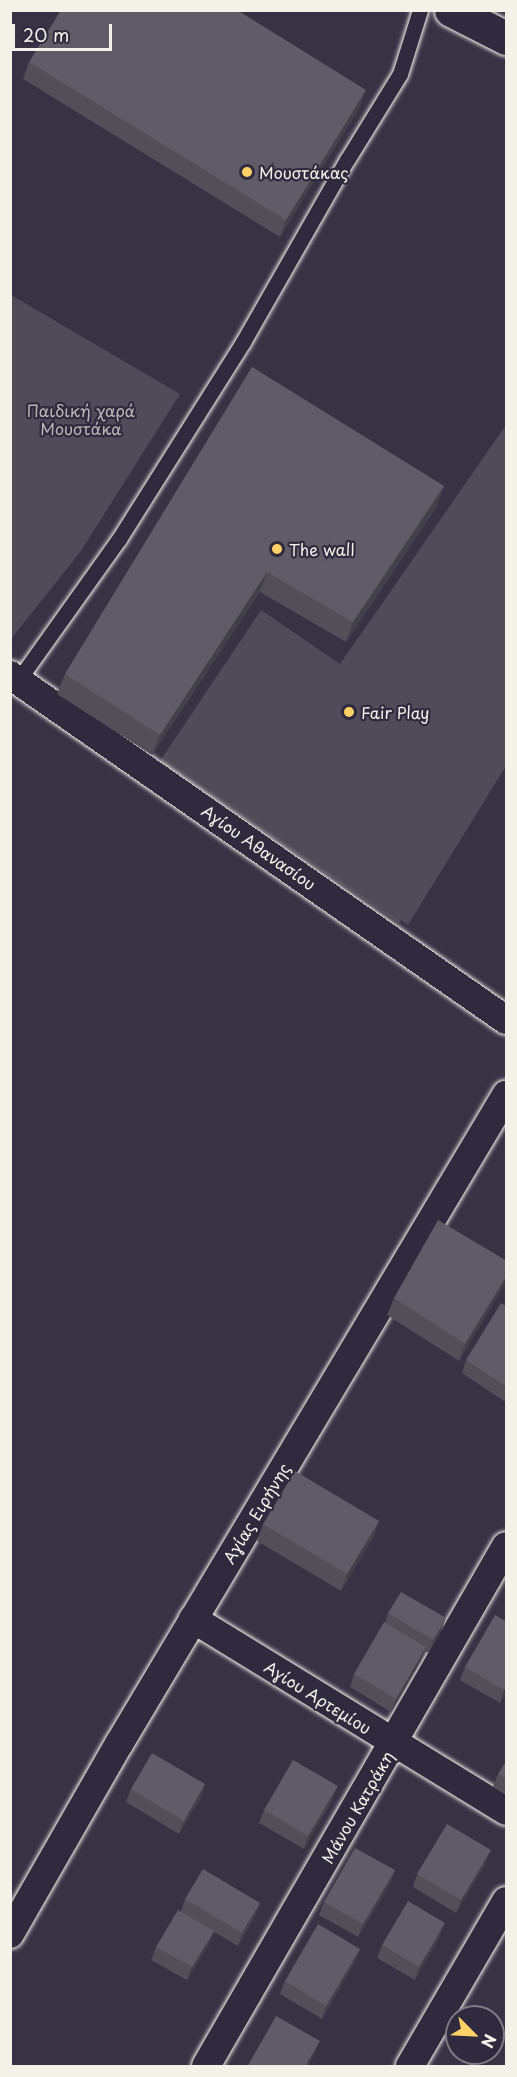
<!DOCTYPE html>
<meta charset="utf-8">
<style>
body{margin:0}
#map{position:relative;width:517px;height:2077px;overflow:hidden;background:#373244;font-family:"Playpen Sans",sans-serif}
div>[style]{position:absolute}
.green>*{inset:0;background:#504b59}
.roads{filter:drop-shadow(0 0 2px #f4f1e8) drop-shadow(0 0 2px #f4f1e8)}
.lane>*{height:15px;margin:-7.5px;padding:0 7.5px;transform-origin:7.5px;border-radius:7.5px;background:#2f2a3d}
.street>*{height:28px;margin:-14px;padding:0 14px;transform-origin:14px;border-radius:14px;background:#2f2a3d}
.secondary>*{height:33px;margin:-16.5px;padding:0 16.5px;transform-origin:16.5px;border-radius:16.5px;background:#2f2a3d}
.wall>*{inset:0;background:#524f59}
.shaded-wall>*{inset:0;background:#424048}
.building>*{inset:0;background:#5f5c67}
.dots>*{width:16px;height:16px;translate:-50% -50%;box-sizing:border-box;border:3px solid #2f2a3d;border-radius:50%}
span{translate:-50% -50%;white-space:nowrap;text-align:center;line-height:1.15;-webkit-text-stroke:4.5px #2f2a3d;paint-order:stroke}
.poi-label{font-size:16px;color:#f4f1e8}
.left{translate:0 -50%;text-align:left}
.park-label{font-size:16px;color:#bbb7b6}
.street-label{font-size:16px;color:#f4f1e8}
.frame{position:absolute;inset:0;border:12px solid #f4f1e8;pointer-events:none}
.north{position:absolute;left:445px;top:2005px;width:60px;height:60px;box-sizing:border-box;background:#2f2a3d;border:2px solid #7e7a81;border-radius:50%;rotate:114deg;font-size:16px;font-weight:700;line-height:24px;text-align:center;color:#f4f1e8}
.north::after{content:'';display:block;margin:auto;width:21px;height:27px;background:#ffd166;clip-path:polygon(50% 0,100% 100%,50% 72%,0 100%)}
.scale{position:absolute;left:12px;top:24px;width:100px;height:27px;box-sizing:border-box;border:3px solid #f4f1e8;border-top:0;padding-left:8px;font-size:18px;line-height:21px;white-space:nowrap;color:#f4f1e8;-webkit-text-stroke:4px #2f2a3d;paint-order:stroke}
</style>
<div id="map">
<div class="green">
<i style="clip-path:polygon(11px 295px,180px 394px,81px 551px,11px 639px)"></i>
<i style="clip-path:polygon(506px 425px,506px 766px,408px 925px,401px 920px,399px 923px,160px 761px,261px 610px,340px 664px)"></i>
</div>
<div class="roads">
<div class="lane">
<i style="left:19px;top:679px;width:172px;rotate:-54.5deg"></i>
<i style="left:119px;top:539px;width:233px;rotate:-57.8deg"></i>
<i style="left:243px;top:342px;width:210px;rotate:-60.3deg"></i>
<i style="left:347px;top:160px;width:101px;rotate:-58.4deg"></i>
<i style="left:400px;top:74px;width:67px;rotate:-72.6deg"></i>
</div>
<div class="street">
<i style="left:10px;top:675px;width:604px;rotate:34.82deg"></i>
<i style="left:193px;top:1619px;width:367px;rotate:31.5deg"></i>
<i style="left:10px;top:1934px;width:219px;rotate:-60.2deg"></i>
<i style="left:119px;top:1744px;width:756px;rotate:-59.19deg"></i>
<i style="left:206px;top:2066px;width:600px;rotate:-60.02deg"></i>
<i style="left:410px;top:2066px;width:191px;rotate:-59.8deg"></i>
</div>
<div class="secondary">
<i style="left:451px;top:10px;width:62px;rotate:27deg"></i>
</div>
</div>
<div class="wall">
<i style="clip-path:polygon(29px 62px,360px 107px,280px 237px,23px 79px)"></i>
<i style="clip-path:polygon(252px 367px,444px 486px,437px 506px,346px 642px,260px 592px,152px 755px,57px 694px,65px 674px)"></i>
<i style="clip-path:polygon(506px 1282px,459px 1361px,387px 1315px,394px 1298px)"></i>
<i style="clip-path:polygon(507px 1307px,507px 1403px,462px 1373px,466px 1360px)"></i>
<i style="clip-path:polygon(379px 1521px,373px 1538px,341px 1591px,257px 1541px,263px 1524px)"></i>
<i style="clip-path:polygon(388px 1613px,441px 1631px,428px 1653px,425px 1651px,421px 1660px,391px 1712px,350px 1687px,354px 1674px,385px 1623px)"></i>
<i style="clip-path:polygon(507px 1622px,507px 1691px,500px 1703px,460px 1680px,465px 1667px)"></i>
<i style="clip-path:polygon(507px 1760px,507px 1795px,493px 1787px,498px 1774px)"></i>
<i style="clip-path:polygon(205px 1784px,201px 1797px,179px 1834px,126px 1802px,131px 1789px)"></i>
<i style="clip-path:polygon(333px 1799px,304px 1849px,259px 1823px,264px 1810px)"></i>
<i style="clip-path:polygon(486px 1863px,456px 1913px,413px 1887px,417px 1874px)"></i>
<i style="clip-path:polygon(395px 1870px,390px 1884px,358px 1937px,319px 1915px,324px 1902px)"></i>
<i style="clip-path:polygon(185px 1899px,260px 1903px,255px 1916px,238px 1946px,214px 1932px,209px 1944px,187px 1980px,151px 1960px,156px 1947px,181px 1911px)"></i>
<i style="clip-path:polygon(440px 1936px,415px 1980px,377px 1958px,382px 1945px)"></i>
<i style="clip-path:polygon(360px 1949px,355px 1962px,322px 2019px,280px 1994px,285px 1981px)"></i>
</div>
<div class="shaded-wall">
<i style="clip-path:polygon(366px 90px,360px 107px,280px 237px,286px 220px)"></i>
<i style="clip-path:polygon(444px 486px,437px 506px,346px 642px,353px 622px)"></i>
<i style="clip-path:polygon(267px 572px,260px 592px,152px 755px,160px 735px)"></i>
<i style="clip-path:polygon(507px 1275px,506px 1282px,459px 1361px,465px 1344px)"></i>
<i style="clip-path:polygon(379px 1521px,373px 1538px,341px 1591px,347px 1574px)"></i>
<i style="clip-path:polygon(446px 1618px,441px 1631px,428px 1653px,433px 1640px)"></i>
<i style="clip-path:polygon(426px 1647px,421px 1660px,391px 1712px,396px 1699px)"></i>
<i style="clip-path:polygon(507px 1686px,507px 1691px,500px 1703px,504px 1690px)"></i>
<i style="clip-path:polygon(205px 1784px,201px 1797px,179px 1834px,184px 1821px)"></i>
<i style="clip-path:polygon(338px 1786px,333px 1799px,304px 1849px,308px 1836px)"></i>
<i style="clip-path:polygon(491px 1850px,486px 1863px,456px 1913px,461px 1900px)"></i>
<i style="clip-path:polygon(395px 1870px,390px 1884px,358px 1937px,363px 1924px)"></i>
<i style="clip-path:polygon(260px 1903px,255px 1916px,238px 1946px,242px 1933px)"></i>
<i style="clip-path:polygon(445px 1923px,440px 1936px,415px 1980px,419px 1967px)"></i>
<i style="clip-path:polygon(214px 1931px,209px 1944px,187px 1980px,192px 1967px)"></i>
<i style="clip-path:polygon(360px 1949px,355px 1962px,322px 2019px,326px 2006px)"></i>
<i style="clip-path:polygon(320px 2041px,315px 2054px,308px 2067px,305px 2067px)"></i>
</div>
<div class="building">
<i style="clip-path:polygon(61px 10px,237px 10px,366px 90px,286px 220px,29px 62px)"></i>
<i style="clip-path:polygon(252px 367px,444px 486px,353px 622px,267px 572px,160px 735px,65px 674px)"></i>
<i style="clip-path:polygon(438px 1220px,507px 1261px,507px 1275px,465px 1344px,394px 1298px)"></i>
<i style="clip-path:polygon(501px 1303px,507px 1307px,507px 1387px,466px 1360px)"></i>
<i style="clip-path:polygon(295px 1471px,379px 1521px,347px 1574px,263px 1524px)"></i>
<i style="clip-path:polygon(401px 1592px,446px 1618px,433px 1640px,388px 1613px)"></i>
<i style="clip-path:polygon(495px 1615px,507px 1622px,507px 1686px,504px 1690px,465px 1667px)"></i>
<i style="clip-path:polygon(384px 1622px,426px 1647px,396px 1699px,354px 1674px)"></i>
<i style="clip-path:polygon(152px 1753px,205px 1784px,184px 1821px,131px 1789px)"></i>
<i style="clip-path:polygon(293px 1760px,338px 1786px,308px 1836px,264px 1810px)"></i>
<i style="clip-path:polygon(507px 1760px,507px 1779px,498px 1774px)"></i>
<i style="clip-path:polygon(447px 1824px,491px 1850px,461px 1900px,417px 1874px)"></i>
<i style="clip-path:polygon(355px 1848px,395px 1870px,363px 1924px,324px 1902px)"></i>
<i style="clip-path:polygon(203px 1869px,260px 1903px,242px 1933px,185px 1899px)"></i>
<i style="clip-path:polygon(408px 1901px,445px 1923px,419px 1967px,382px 1945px)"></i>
<i style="clip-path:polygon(178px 1910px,214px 1931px,192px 1967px,156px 1947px)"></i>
<i style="clip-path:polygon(318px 1924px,360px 1949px,326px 2006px,285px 1981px)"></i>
<i style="clip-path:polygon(276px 2016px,320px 2041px,305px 2067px,247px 2067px)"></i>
</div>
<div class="dots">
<i style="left:247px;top:172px;background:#ffd166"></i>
<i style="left:277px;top:549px;background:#ffd166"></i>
<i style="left:349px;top:712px;background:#ffd166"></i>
</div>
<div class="poi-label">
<span class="left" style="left:259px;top:172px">Μουστάκας</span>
<span class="left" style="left:289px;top:549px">The wall</span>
<span class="left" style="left:361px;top:712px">Fair Play</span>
</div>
<div class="park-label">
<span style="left:81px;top:419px">Παιδική χαρά<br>Μουστάκα</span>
</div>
<div class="street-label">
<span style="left:259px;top:847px;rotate:35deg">Αγίου Αθανασίου</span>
<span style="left:256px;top:1513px;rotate:-59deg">Αγίας Ειρήνης</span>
<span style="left:318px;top:1697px;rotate:32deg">Αγίου Αρτεμίου</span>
<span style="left:357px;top:1807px;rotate:-60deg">Μάνου Κατράκη</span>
</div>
<div class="frame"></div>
<div class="north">N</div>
<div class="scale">20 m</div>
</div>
